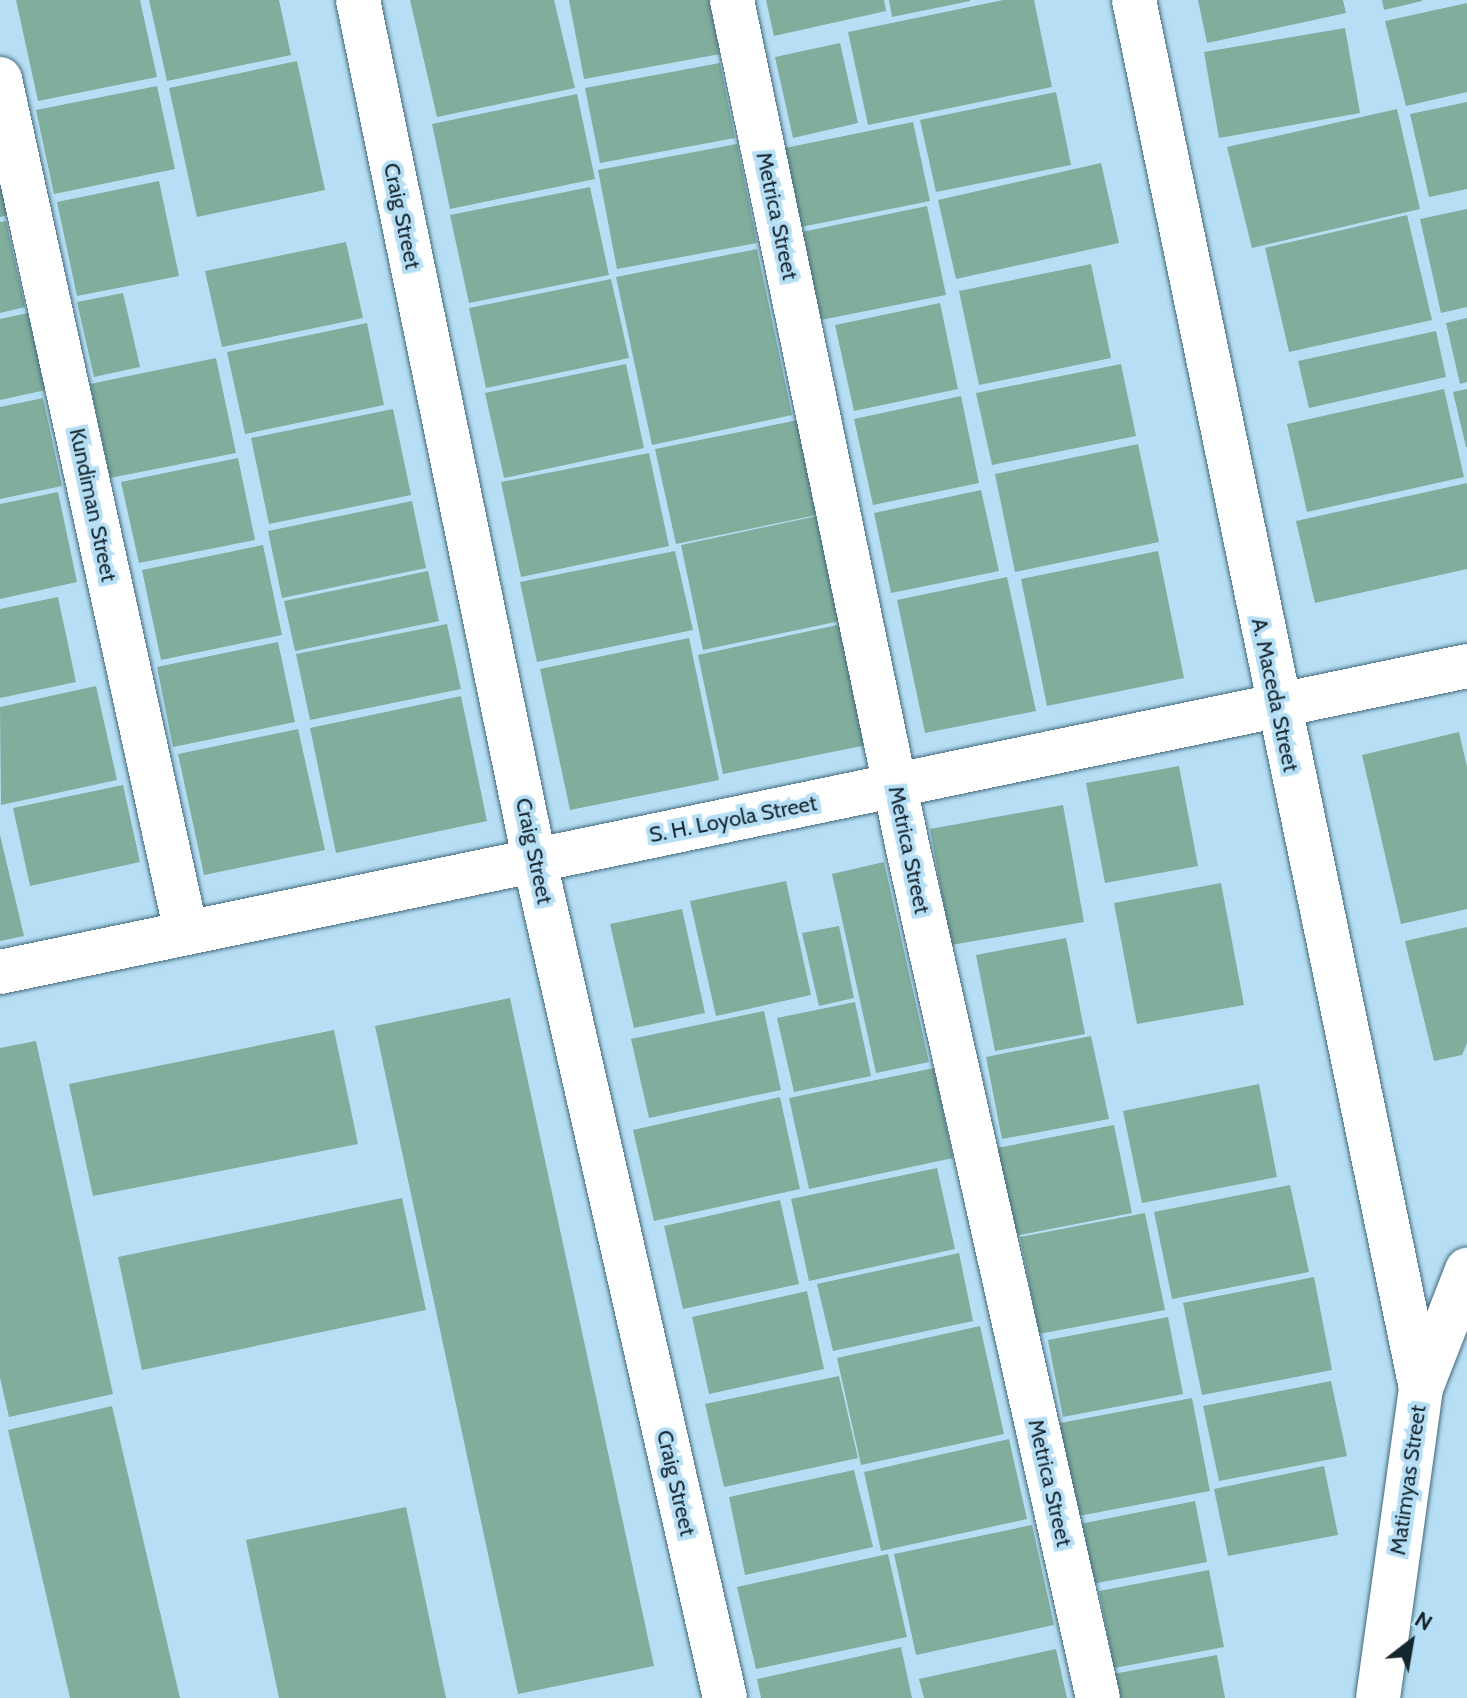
<!DOCTYPE html>
<style>
body{margin:0}
#map{position:relative;width:1467px;height:1698px;overflow:hidden;background:#b6dff5;font-family:Cabin,sans-serif}
div>[style]{position:absolute}
.building>*{inset:0;background:#81ad9d}
.roads{filter:drop-shadow(0 0 2px #43697c) drop-shadow(0 0 2px #43697c)}
.minor>*{height:44px;margin:-22px;padding:0 22px;transform-origin:22px;border-radius:22px;background:#fff}
.tertiary>*{height:44px;margin:-22px;padding:0 22px;transform-origin:22px;border-radius:22px;background:#fff}
span{translate:-50% -50%;white-space:nowrap;text-align:center;line-height:1.15;-webkit-text-stroke:8px #b6dff5;paint-order:stroke}
.street-label{font-size:22px;color:#16262e}
.north{position:absolute;left:1371px;top:1602px;width:80px;height:80px;-webkit-text-stroke:6px #b6dff5;paint-order:stroke;rotate:31deg;font-size:22px;font-weight:700;line-height:32px;text-align:center;color:#16262e}
.north::after{content:'';display:block;margin:auto;width:28px;height:36px;background:#16262e;clip-path:polygon(50% 0,100% 100%,50% 72%,0 100%)}
</style>
<div id="map">
<div class="building">
<i style="clip-path:polygon(16px 0,140px 0,157px 77px,38px 101px)"></i>
<i style="clip-path:polygon(149px 0,279px 0,291px 55px,167px 81px)"></i>
<i style="clip-path:polygon(410px 0,554px 0,575px 88px,437px 117px)"></i>
<i style="clip-path:polygon(569px 0,709px 0,720px 54px,584px 79px)"></i>
<i style="clip-path:polygon(766px 0,884px 0,886px 11px,774px 36px)"></i>
<i style="clip-path:polygon(889px 0,970px 0,970px 1px,892px 17px)"></i>
<i style="clip-path:polygon(1003px 0,1034px 0,1052px 87px,868px 125px,848px 32px)"></i>
<i style="clip-path:polygon(1198px 0,1343px 0,1346px 13px,1207px 43px)"></i>
<i style="clip-path:polygon(1382px 0,1422px 0,1422px 1px,1384px 10px)"></i>
<i style="clip-path:polygon(1467px 3px,1467px 92px,1406px 106px,1385px 21px)"></i>
<i style="clip-path:polygon(1345px 28px,1360px 113px,1219px 138px,1204px 52px)"></i>
<i style="clip-path:polygon(840px 43px,858px 123px,793px 138px,775px 57px)"></i>
<i style="clip-path:polygon(297px 61px,325px 190px,197px 217px,169px 88px)"></i>
<i style="clip-path:polygon(720px 63px,735px 138px,600px 163px,585px 88px)"></i>
<i style="clip-path:polygon(157px 86px,175px 169px,54px 194px,36px 110px)"></i>
<i style="clip-path:polygon(1056px 92px,1071px 165px,936px 192px,920px 120px)"></i>
<i style="clip-path:polygon(577px 94px,595px 179px,450px 209px,432px 124px)"></i>
<i style="clip-path:polygon(1467px 102px,1467px 189px,1429px 197px,1410px 114px)"></i>
<i style="clip-path:polygon(1397px 109px,1420px 209px,1252px 248px,1227px 147px)"></i>
<i style="clip-path:polygon(913px 122px,930px 201px,796px 228px,780px 149px)"></i>
<i style="clip-path:polygon(737px 144px,757px 243px,617px 269px,598px 170px)"></i>
<i style="clip-path:polygon(1101px 163px,1119px 243px,956px 279px,938px 200px)"></i>
<i style="clip-path:polygon(0 164px,12px 214px,0 217px)"></i>
<i style="clip-path:polygon(159px 181px,179px 276px,77px 296px,57px 202px)"></i>
<i style="clip-path:polygon(590px 187px,609px 275px,469px 303px,450px 215px)"></i>
<i style="clip-path:polygon(927px 206px,946px 295px,821px 320px,802px 232px)"></i>
<i style="clip-path:polygon(1467px 209px,1467px 307px,1441px 313px,1420px 219px)"></i>
<i style="clip-path:polygon(1407px 215px,1432px 320px,1289px 352px,1265px 248px)"></i>
<i style="clip-path:polygon(6px 221px,25px 307px,0 313px,0 222px)"></i>
<i style="clip-path:polygon(346px 242px,363px 318px,222px 347px,205px 271px)"></i>
<i style="clip-path:polygon(757px 249px,792px 415px,652px 445px,616px 277px)"></i>
<i style="clip-path:polygon(1091px 264px,1111px 358px,979px 385px,959px 291px)"></i>
<i style="clip-path:polygon(611px 279px,629px 358px,486px 388px,469px 308px)"></i>
<i style="clip-path:polygon(123px 293px,140px 367px,94px 377px,77px 302px)"></i>
<i style="clip-path:polygon(940px 303px,958px 389px,854px 411px,835px 325px)"></i>
<i style="clip-path:polygon(28px 313px,46px 390px,0 400px,0 319px)"></i>
<i style="clip-path:polygon(1467px 318px,1467px 382px,1460px 384px,1446px 323px)"></i>
<i style="clip-path:polygon(367px 323px,384px 405px,245px 434px,227px 352px)"></i>
<i style="clip-path:polygon(1436px 331px,1446px 377px,1309px 408px,1298px 361px)"></i>
<i style="clip-path:polygon(216px 358px,236px 453px,110px 478px,90px 384px)"></i>
<i style="clip-path:polygon(626px 364px,644px 448px,504px 478px,485px 393px)"></i>
<i style="clip-path:polygon(1121px 364px,1136px 436px,992px 465px,976px 393px)"></i>
<i style="clip-path:polygon(1444px 389px,1464px 477px,1307px 512px,1287px 424px)"></i>
<i style="clip-path:polygon(1467px 389px,1467px 447px,1466px 447px,1453px 392px)"></i>
<i style="clip-path:polygon(961px 396px,979px 483px,873px 505px,854px 419px)"></i>
<i style="clip-path:polygon(43px 398px,62px 486px,0 499px,0 407px)"></i>
<i style="clip-path:polygon(393px 409px,411px 495px,269px 524px,251px 438px)"></i>
<i style="clip-path:polygon(798px 420px,817px 515px,676px 544px,655px 449px)"></i>
<i style="clip-path:polygon(1138px 444px,1159px 542px,1015px 572px,995px 474px)"></i>
<i style="clip-path:polygon(649px 453px,669px 546px,521px 577px,501px 482px)"></i>
<i style="clip-path:polygon(238px 458px,255px 540px,139px 563px,121px 482px)"></i>
<i style="clip-path:polygon(1467px 483px,1467px 569px,1315px 603px,1296px 521px)"></i>
<i style="clip-path:polygon(981px 490px,999px 571px,891px 593px,874px 513px)"></i>
<i style="clip-path:polygon(58px 492px,77px 582px,0 599px,0 504px)"></i>
<i style="clip-path:polygon(412px 501px,426px 568px,282px 598px,268px 531px)"></i>
<i style="clip-path:polygon(817px 516px,840px 621px,703px 650px,681px 545px)"></i>
<i style="clip-path:polygon(263px 545px,282px 635px,161px 660px,142px 570px)"></i>
<i style="clip-path:polygon(675px 551px,693px 630px,537px 662px,520px 582px)"></i>
<i style="clip-path:polygon(1158px 551px,1184px 678px,1047px 706px,1021px 579px)"></i>
<i style="clip-path:polygon(428px 571px,439px 621px,295px 651px,284px 601px)"></i>
<i style="clip-path:polygon(1007px 577px,1036px 711px,925px 733px,897px 600px)"></i>
<i style="clip-path:polygon(58px 597px,76px 682px,0 698px,0 609px)"></i>
<i style="clip-path:polygon(447px 624px,461px 689px,310px 720px,296px 654px)"></i>
<i style="clip-path:polygon(842px 624px,867px 745px,723px 774px,698px 655px)"></i>
<i style="clip-path:polygon(689px 638px,719px 780px,570px 810px,540px 669px)"></i>
<i style="clip-path:polygon(278px 642px,295px 722px,173px 747px,157px 667px)"></i>
<i style="clip-path:polygon(96px 686px,117px 780px,1px 805px,0 707px)"></i>
<i style="clip-path:polygon(461px 696px,487px 821px,336px 853px,310px 728px)"></i>
<i style="clip-path:polygon(298px 729px,325px 850px,204px 875px,178px 754px)"></i>
<i style="clip-path:polygon(1459px 732px,1467px 767px,1467px 909px,1401px 924px,1362px 755px)"></i>
<i style="clip-path:polygon(1179px 766px,1198px 866px,1105px 883px,1086px 783px)"></i>
<i style="clip-path:polygon(123px 785px,140px 862px,30px 886px,13px 808px)"></i>
<i style="clip-path:polygon(1063px 805px,1084px 922px,951px 945px,930px 829px)"></i>
<i style="clip-path:polygon(0 835px,24px 936px,0 941px)"></i>
<i style="clip-path:polygon(884px 862px,929px 1062px,876px 1073px,832px 874px)"></i>
<i style="clip-path:polygon(786px 881px,811px 995px,716px 1016px,690px 901px)"></i>
<i style="clip-path:polygon(1221px 883px,1244px 1005px,1137px 1024px,1114px 903px)"></i>
<i style="clip-path:polygon(682px 909px,705px 1013px,634px 1028px,610px 924px)"></i>
<i style="clip-path:polygon(839px 926px,854px 998px,819px 1006px,802px 933px)"></i>
<i style="clip-path:polygon(1467px 927px,1467px 1043px,1462px 1055px,1434px 1061px,1405px 941px)"></i>
<i style="clip-path:polygon(1066px 938px,1085px 1034px,995px 1051px,976px 955px)"></i>
<i style="clip-path:polygon(510px 998px,654px 1666px,518px 1694px,375px 1026px)"></i>
<i style="clip-path:polygon(855px 1002px,871px 1076px,794px 1092px,777px 1018px)"></i>
<i style="clip-path:polygon(764px 1011px,781px 1090px,649px 1118px,631px 1039px)"></i>
<i style="clip-path:polygon(334px 1030px,358px 1144px,93px 1196px,69px 1084px)"></i>
<i style="clip-path:polygon(1091px 1036px,1109px 1119px,1002px 1139px,986px 1057px)"></i>
<i style="clip-path:polygon(36px 1041px,113px 1394px,9px 1417px,0 1378px,0 1048px)"></i>
<i style="clip-path:polygon(934px 1068px,953px 1158px,809px 1189px,789px 1098px)"></i>
<i style="clip-path:polygon(1259px 1084px,1277px 1177px,1142px 1203px,1123px 1111px)"></i>
<i style="clip-path:polygon(780px 1097px,800px 1189px,654px 1221px,633px 1130px)"></i>
<i style="clip-path:polygon(1114px 1125px,1132px 1213px,1010px 1237px,992px 1149px)"></i>
<i style="clip-path:polygon(937px 1168px,955px 1249px,809px 1281px,791px 1199px)"></i>
<i style="clip-path:polygon(1290px 1185px,1309px 1272px,1172px 1299px,1154px 1212px)"></i>
<i style="clip-path:polygon(402px 1198px,426px 1310px,142px 1370px,118px 1257px)"></i>
<i style="clip-path:polygon(780px 1200px,799px 1284px,683px 1309px,664px 1226px)"></i>
<i style="clip-path:polygon(1145px 1213px,1165px 1310px,1039px 1334px,1020px 1237px)"></i>
<i style="clip-path:polygon(959px 1253px,973px 1321px,833px 1351px,817px 1284px)"></i>
<i style="clip-path:polygon(1314px 1277px,1332px 1370px,1202px 1395px,1183px 1303px)"></i>
<i style="clip-path:polygon(807px 1291px,824px 1369px,709px 1394px,692px 1317px)"></i>
<i style="clip-path:polygon(1168px 1317px,1183px 1394px,1063px 1417px,1048px 1340px)"></i>
<i style="clip-path:polygon(980px 1326px,1004px 1434px,861px 1465px,837px 1358px)"></i>
<i style="clip-path:polygon(839px 1376px,858px 1458px,724px 1487px,705px 1404px)"></i>
<i style="clip-path:polygon(1331px 1381px,1347px 1456px,1219px 1481px,1203px 1406px)"></i>
<i style="clip-path:polygon(1192px 1398px,1210px 1491px,1068px 1518px,1050px 1425px)"></i>
<i style="clip-path:polygon(112px 1406px,180px 1698px,70px 1698px,8px 1430px)"></i>
<i style="clip-path:polygon(1009px 1439px,1027px 1519px,881px 1551px,864px 1472px)"></i>
<i style="clip-path:polygon(1324px 1466px,1338px 1535px,1228px 1556px,1214px 1489px)"></i>
<i style="clip-path:polygon(854px 1470px,873px 1547px,745px 1575px,729px 1497px)"></i>
<i style="clip-path:polygon(1195px 1501px,1207px 1562px,1087px 1585px,1075px 1525px)"></i>
<i style="clip-path:polygon(406px 1507px,446px 1698px,279px 1698px,246px 1540px)"></i>
<i style="clip-path:polygon(1032px 1525px,1054px 1625px,916px 1655px,894px 1554px)"></i>
<i style="clip-path:polygon(888px 1554px,907px 1637px,756px 1669px,737px 1587px)"></i>
<i style="clip-path:polygon(1209px 1570px,1224px 1647px,1114px 1668px,1099px 1591px)"></i>
<i style="clip-path:polygon(901px 1647px,912px 1698px,761px 1698px,757px 1679px)"></i>
<i style="clip-path:polygon(1056px 1649px,1067px 1698px,924px 1698px,919px 1679px)"></i>
<i style="clip-path:polygon(1217px 1655px,1225px 1698px,1118px 1698px,1113px 1674px)"></i>
</div>
<div class="roads">
<div class="minor">
<i style="left:358px;top:0;width:876px;rotate:78.41deg"></i>
<i style="left:534px;top:858px;width:861px;rotate:77.19deg"></i>
<i style="left:732px;top:0;width:867px;rotate:78.29deg"></i>
<i style="left:908px;top:849px;width:870px;rotate:77.39deg"></i>
<i style="left:0;top:79px;width:873px;rotate:77.7deg"></i>
</div>
<div class="tertiary">
<i style="left:1134px;top:0;width:1417px;rotate:78.32deg"></i>
<i style="left:0;top:972px;width:1499px;rotate:-11.78deg"></i>
<i style="left:1378px;top:1698px;width:313px;rotate:-82.1deg"></i>
<i style="left:1421px;top:1388px;width:127px;rotate:-68.7deg"></i>
</div>
</div>
<div class="street-label">
<span style="left:402px;top:216px;rotate:78deg">Craig Street</span>
<span style="left:777px;top:216px;rotate:78deg">Metrica Street</span>
<span style="left:93px;top:505px;rotate:78deg">Kundiman Street</span>
<span style="left:1275px;top:695px;rotate:78deg">A. Maceda Street</span>
<span style="left:733px;top:819px;rotate:-11deg">S. H. Loyola Street</span>
<span style="left:909px;top:850px;rotate:78deg">Metrica Street</span>
<span style="left:534px;top:851px;rotate:78deg">Craig Street</span>
<span style="left:1408px;top:1480px;rotate:-82deg">Matimyas Street</span>
<span style="left:676px;top:1483px;rotate:77deg">Craig Street</span>
<span style="left:1050px;top:1483px;rotate:77deg">Metrica Street</span>
</div>
<div class="north">N</div>
</div>
